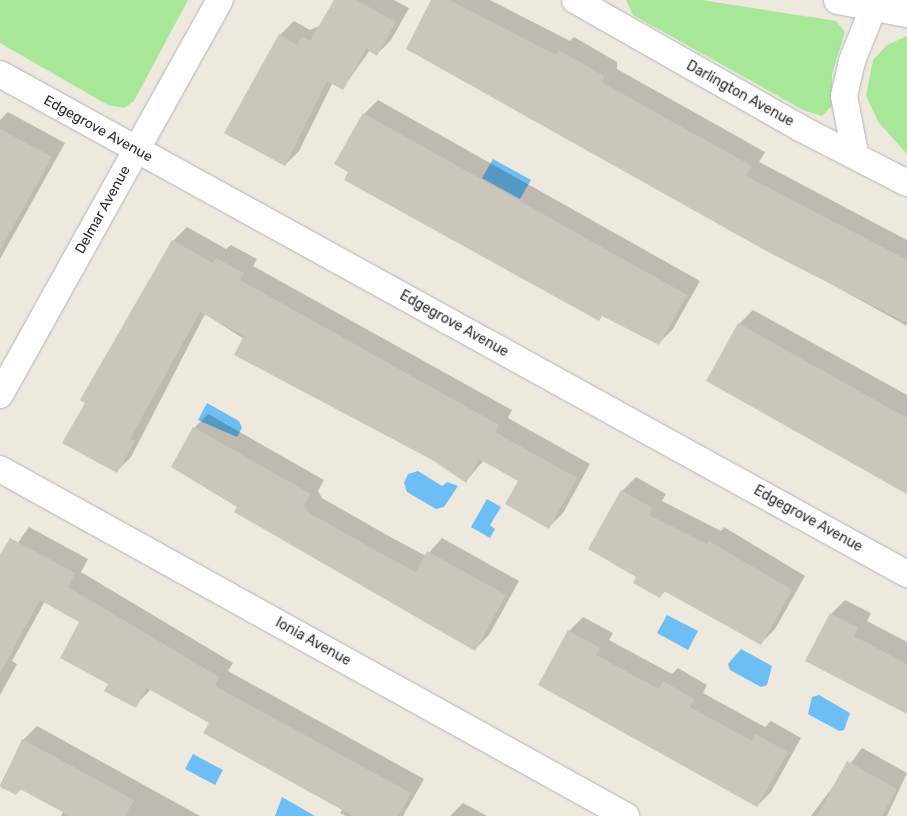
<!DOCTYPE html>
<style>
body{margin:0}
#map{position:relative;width:907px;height:816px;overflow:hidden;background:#eee9de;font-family:Rubik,sans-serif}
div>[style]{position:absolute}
.green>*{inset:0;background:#a8e797}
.water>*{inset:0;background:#6cbef5}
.shadow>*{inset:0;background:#0003}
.building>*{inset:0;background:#c9c7bc}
.roads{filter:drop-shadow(0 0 1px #b2b2c0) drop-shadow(0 0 1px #b2b2c0)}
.minor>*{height:26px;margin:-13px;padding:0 13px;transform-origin:13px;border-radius:13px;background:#fff}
.secondary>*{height:28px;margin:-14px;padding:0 14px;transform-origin:14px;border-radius:14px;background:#fff}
span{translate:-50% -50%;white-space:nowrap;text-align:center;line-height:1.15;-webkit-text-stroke:4.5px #fff;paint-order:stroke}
.street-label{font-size:14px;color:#2c2c2c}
</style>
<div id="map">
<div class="green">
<i style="clip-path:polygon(0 0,188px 0,134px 101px,124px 108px,108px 105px,0 43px)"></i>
<i style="clip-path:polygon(626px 0,702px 0,836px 21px,845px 32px,832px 74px,832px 106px,822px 116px,805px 111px,633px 15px)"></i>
<i style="clip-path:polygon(907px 36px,907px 154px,879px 123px,866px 96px,873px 60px,887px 45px)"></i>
</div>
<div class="water">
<i style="clip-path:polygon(493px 159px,531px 180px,520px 199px,482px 178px)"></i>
<i style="clip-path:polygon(207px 403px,239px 421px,242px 428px,237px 437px,198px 420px)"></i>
<i style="clip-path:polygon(418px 471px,442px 486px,447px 482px,458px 486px,444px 507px,436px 509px,407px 492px,404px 483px,408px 474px)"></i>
<i style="clip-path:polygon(487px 499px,501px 507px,490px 525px,495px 529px,490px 538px,471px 527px)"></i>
<i style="clip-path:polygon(667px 615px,698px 631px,688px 650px,657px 633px)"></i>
<i style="clip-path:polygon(741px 649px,772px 666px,767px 685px,761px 687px,730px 670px,728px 664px)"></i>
<i style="clip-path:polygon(819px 695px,850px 713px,844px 730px,839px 731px,808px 714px,812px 697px)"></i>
<i style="clip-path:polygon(193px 754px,223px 770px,215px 785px,185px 769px)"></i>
<i style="clip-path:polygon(282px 797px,315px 816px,275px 816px)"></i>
</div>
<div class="shadow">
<i style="clip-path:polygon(335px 0,394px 0,409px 8px,391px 40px,377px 54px,370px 50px,343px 88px,333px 82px,299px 151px,285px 165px,280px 35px,294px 21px,310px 30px,321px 25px)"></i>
<i style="clip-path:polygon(434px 0,490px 0,570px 41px,574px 37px,617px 62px,617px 69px,765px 152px,759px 162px,907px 240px,907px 326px,407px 49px)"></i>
<i style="clip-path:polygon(378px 100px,700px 281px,673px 329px,659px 343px,603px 315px,599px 319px,350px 171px,364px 114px)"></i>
<i style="clip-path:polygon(8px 112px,65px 143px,0 259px,0 120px)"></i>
<i style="clip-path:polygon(187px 227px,226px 249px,231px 245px,257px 259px,253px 266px,512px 410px,508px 418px,590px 464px,563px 513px,549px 527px,520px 481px,484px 460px,466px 481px,205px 314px,131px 457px,117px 471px,173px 241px)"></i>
<i style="clip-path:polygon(753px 310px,907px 395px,907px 494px,708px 380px,739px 324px)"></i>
<i style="clip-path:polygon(208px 414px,324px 480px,318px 491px,322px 498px,394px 539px,426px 556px,442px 538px,519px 581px,489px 635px,475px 649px,238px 507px,194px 428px)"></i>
<i style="clip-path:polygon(636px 477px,666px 494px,662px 501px,721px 531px,724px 527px,805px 576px,775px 629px,761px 643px,666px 591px,660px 596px,638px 576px,622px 491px)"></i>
<i style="clip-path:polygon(29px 527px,88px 559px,81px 572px,233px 663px,228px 671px,424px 779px,403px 816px,346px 816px,340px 813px,343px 809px,210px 723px,151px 689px,135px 706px,109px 684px,81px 622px,45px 601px,12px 661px,17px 664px,0 695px,0 568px)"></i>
<i style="clip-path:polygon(845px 600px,871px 613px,867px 621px,907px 642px,907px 713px,831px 614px)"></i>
<i style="clip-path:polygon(583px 617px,613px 633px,609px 640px,672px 674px,678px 668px,707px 685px,703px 693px,765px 727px,771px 721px,801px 738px,771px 792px,757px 806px,569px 631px)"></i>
<i style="clip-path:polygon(37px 726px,200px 816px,61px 816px,64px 811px,22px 788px,16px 794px,0 785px,23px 740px)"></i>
<i style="clip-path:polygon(862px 748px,907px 773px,887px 816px,811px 816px)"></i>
<i style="clip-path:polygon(463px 803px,487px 816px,450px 816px)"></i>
</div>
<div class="building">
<i style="clip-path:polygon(334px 0,356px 0,396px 22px,377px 56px,366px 49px,343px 90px,327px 81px,285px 166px,224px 133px,279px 34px,297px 45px,302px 36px,310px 41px)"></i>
<i style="clip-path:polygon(431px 0,449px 0,556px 55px,559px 50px,604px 76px,603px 83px,752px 166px,746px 176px,907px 260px,907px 323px,770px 253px,406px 49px)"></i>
<i style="clip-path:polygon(363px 113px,687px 295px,659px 345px,602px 316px,599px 321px,344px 180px,348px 172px,334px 164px)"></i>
<i style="clip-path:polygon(0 129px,52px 157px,0 250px)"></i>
<i style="clip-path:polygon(172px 240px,213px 263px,216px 258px,244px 273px,240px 280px,499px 425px,495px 432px,577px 478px,549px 529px,505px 504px,518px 481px,479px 459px,466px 483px,434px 461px,234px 355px,244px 336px,200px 312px,130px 439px,135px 441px,117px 473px,62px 443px,85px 403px,80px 400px)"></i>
<i style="clip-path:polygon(738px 323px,907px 418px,907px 494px,706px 381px)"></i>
<i style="clip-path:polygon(193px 427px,311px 494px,304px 506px,308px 512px,380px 553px,416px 572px,427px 551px,506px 595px,475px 651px,234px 512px,237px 507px,171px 467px)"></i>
<i style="clip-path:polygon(621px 490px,653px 508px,649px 515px,707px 544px,709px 541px,792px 590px,761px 645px,664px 591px,660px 598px,633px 583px,636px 577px,588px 549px)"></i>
<i style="clip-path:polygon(10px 538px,75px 573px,68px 587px,219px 677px,215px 686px,411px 793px,398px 816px,353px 816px,203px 733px,209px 723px,147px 688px,136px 708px,104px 691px,108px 684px,60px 658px,79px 622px,40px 600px,0 673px,0 555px)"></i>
<i style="clip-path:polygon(830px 613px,858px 628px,854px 636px,907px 664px,907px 714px,805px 661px)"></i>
<i style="clip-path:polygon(568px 630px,600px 648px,596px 655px,659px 689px,663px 681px,694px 699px,690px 707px,752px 741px,756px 734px,788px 752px,757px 807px,538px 685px)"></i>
<i style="clip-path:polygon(22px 739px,134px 800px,125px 816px,70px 816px,20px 789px,16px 795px,0 787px)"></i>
<i style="clip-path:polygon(847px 761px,897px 789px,882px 816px,817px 816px)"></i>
</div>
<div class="roads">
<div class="minor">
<i style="left:575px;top:0;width:259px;rotate:29.6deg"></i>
<i style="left:800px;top:128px;width:120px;rotate:27.2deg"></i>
<i style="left:0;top:74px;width:1036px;rotate:28.87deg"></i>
<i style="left:855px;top:153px;width:58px;rotate:-100.9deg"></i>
<i style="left:844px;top:96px;width:36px;rotate:-77deg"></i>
<i style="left:852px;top:61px;width:59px;rotate:-68.2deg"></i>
<i style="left:0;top:395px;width:452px;rotate:-60.9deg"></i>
<i style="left:0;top:469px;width:716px;rotate:29deg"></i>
</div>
<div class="secondary">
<i style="left:838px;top:0;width:70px;rotate:10.7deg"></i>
</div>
</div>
<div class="street-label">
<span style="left:740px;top:94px;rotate:29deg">Darlington Avenue</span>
<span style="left:98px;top:129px;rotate:29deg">Edgegrove Avenue</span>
<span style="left:103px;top:210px;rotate:-61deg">Delmar Avenue</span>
<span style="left:454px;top:324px;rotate:29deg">Edgegrove Avenue</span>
<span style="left:808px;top:519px;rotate:29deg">Edgegrove Avenue</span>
<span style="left:313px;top:642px;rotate:29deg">Ionia Avenue</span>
</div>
</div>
